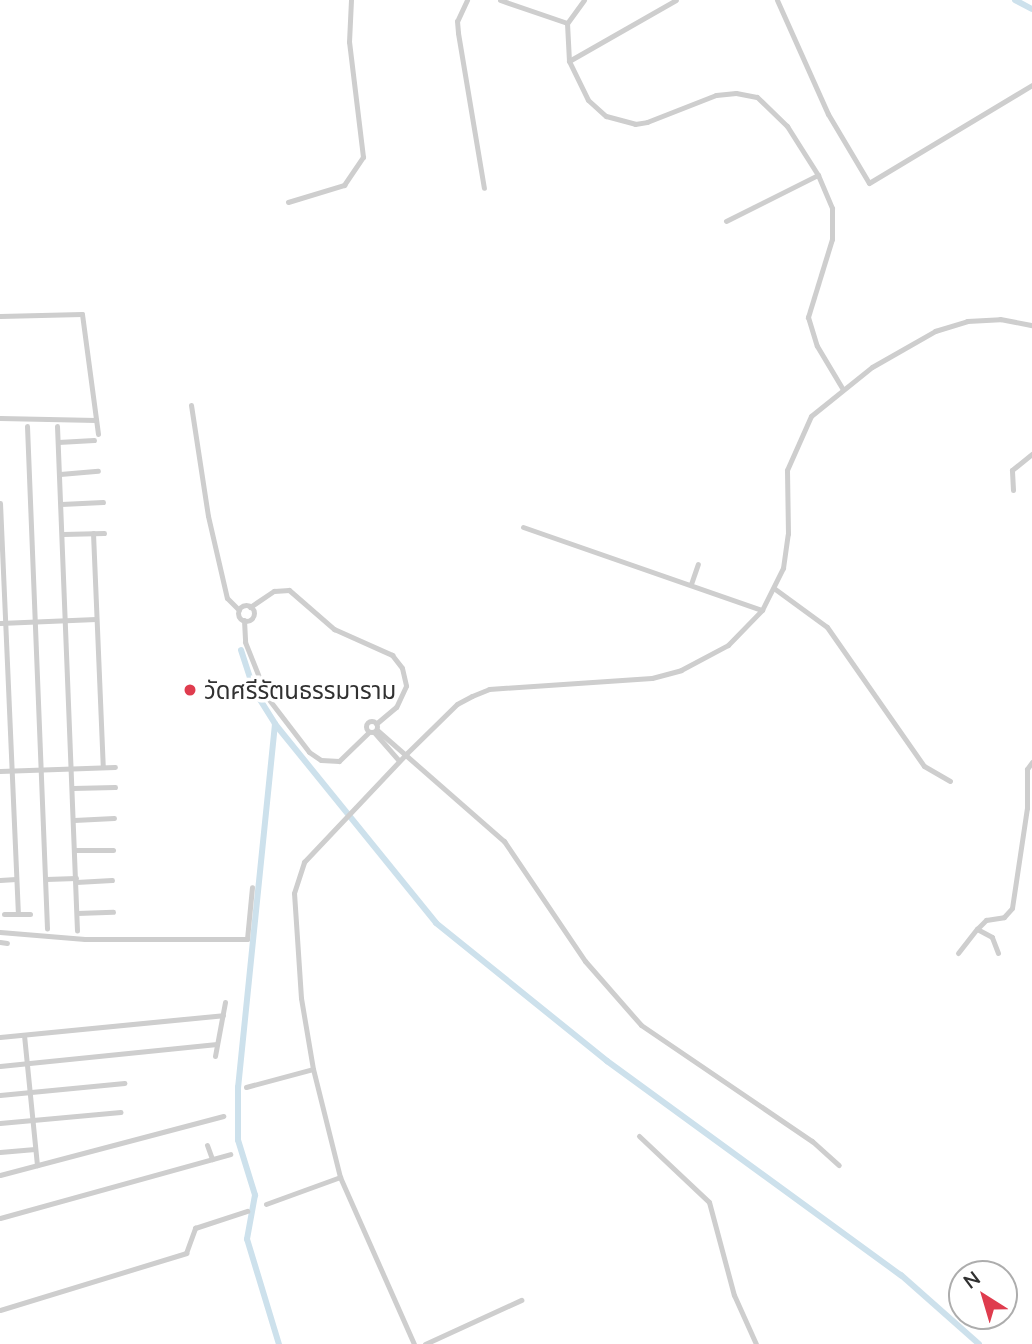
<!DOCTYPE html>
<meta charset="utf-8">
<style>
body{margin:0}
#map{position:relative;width:1032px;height:1344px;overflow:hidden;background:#fff;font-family:Lato,"Noto Sans Thai",sans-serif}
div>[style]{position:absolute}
.canal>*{height:6px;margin:-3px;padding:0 3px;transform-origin:3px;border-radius:3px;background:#cde1ec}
.street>*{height:5px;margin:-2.5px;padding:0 2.5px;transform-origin:2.5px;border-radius:2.5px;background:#cecece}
.street>.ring{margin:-2.5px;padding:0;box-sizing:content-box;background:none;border:5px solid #cecece;border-radius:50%}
.dots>*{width:19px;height:19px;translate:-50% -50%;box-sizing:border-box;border:4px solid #fff;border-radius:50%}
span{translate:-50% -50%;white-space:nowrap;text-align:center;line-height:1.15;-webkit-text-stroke:7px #fff;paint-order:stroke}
.poi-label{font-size:24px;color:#313131}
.left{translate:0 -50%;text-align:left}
.north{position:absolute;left:948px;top:1260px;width:70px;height:70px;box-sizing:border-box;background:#fff;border:2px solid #adadad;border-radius:50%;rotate:323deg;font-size:19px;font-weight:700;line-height:28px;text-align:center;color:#313131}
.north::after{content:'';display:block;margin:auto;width:24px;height:32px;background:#df3c4e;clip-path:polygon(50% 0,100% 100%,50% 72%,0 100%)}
</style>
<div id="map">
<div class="canal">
<i style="left:1015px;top:0;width:19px;rotate:28deg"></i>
<i style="left:241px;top:650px;width:42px;rotate:72deg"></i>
<i style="left:254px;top:690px;width:40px;rotate:58deg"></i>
<i style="left:275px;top:724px;width:256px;rotate:51deg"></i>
<i style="left:436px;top:923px;width:220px;rotate:38.9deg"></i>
<i style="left:607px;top:1061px;width:364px;rotate:36.1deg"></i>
<i style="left:901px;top:1275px;width:104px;rotate:41.5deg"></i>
<i style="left:275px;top:724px;width:365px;rotate:95.8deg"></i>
<i style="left:238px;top:1087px;width:53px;rotate:90deg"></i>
<i style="left:238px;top:1140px;width:58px;rotate:72.8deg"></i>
<i style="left:255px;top:1195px;width:45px;rotate:100.3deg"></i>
<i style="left:247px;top:1239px;width:110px;rotate:73.1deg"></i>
</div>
<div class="street">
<i style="left:467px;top:0;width:23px;rotate:115deg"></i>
<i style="left:457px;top:21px;width:12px;rotate:85deg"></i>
<i style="left:458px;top:33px;width:157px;rotate:80.5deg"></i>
<i style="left:500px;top:0;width:71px;rotate:18.9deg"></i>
<i style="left:584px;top:0;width:29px;rotate:126deg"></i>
<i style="left:567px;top:23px;width:38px;rotate:87deg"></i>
<i style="left:569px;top:61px;width:43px;rotate:64deg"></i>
<i style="left:588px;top:100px;width:24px;rotate:42deg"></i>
<i style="left:606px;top:116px;width:30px;rotate:15deg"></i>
<i style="left:635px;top:124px;width:12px;rotate:-9deg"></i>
<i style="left:647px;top:122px;width:74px;rotate:-21.4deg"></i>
<i style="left:716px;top:95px;width:20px;rotate:-6deg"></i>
<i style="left:736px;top:93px;width:21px;rotate:11deg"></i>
<i style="left:757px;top:97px;width:42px;rotate:44deg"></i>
<i style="left:787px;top:126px;width:58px;rotate:57.7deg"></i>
<i style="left:818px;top:175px;width:36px;rotate:67deg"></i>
<i style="left:832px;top:208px;width:31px;rotate:90deg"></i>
<i style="left:832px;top:239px;width:82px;rotate:107.1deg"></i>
<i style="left:808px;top:317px;width:30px;rotate:73deg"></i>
<i style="left:817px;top:346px;width:49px;rotate:59.2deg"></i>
<i style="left:777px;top:0;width:125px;rotate:65.9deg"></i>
<i style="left:828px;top:114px;width:80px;rotate:59.3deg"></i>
<i style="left:869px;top:183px;width:190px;rotate:-31deg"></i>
<i style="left:569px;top:61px;width:123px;rotate:-29.7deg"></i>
<i style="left:288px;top:202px;width:59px;rotate:-16.9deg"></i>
<i style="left:344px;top:185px;width:34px;rotate:-56deg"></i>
<i style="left:363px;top:157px;width:116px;rotate:-96.9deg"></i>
<i style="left:349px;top:42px;width:42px;rotate:-87.3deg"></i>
<i style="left:726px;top:221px;width:103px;rotate:-26.6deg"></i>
<i style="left:0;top:316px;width:82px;rotate:-1.4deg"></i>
<i style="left:82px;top:314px;width:121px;rotate:82.4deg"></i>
<i style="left:191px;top:405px;width:112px;rotate:81.3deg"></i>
<i style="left:208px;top:516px;width:84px;rotate:77deg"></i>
<i style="left:227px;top:598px;width:17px;rotate:45deg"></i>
<i style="left:0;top:418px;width:96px;rotate:1.2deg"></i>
<i style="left:27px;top:426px;width:503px;rotate:87.72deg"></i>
<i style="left:57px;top:426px;width:505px;rotate:87.73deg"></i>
<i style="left:58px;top:442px;width:36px;rotate:-3deg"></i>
<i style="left:60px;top:474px;width:38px;rotate:-5deg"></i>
<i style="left:1013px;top:490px;width:20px;rotate:-93deg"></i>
<i style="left:1012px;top:470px;width:26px;rotate:-39deg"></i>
<i style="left:0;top:503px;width:411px;rotate:87.5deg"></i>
<i style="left:61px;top:504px;width:42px;rotate:-2.7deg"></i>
<i style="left:523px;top:527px;width:253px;rotate:19.2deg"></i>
<i style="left:93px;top:533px;width:234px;rotate:87.6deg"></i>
<i style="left:63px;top:534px;width:41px;rotate:-1.4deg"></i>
<i style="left:691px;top:584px;width:21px;rotate:-71deg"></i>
<i style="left:775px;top:589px;width:64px;rotate:36.2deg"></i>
<i style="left:827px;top:627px;width:169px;rotate:55.1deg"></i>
<i style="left:924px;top:766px;width:30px;rotate:30deg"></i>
<i class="ring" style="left:238px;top:605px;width:11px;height:11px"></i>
<i style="left:250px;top:607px;width:29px;rotate:-34deg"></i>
<i style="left:274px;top:591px;width:15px;rotate:-4deg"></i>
<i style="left:289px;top:590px;width:60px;rotate:40.9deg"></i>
<i style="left:334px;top:629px;width:64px;rotate:24.1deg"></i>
<i style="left:392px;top:655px;width:16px;rotate:52deg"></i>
<i style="left:402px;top:668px;width:18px;rotate:77deg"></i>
<i style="left:406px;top:686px;width:23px;rotate:115deg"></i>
<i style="left:396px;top:707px;width:26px;rotate:140deg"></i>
<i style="left:244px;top:620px;width:22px;rotate:87deg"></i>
<i style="left:245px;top:642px;width:59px;rotate:68.2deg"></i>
<i style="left:267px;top:697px;width:69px;rotate:52.6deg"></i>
<i style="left:309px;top:752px;width:14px;rotate:34deg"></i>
<i style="left:321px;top:760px;width:18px;rotate:3deg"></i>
<i style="left:339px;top:761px;width:42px;rotate:-44deg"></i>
<i style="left:0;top:623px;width:96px;rotate:-2.4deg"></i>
<i class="ring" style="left:366.5px;top:721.5px;width:6px;height:6px"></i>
<i style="left:377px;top:730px;width:169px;rotate:41.2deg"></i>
<i style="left:504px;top:841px;width:145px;rotate:56deg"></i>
<i style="left:585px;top:961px;width:85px;rotate:48.8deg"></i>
<i style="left:641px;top:1025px;width:207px;rotate:34.2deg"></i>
<i style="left:812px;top:1141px;width:36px;rotate:42deg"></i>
<i style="left:374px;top:732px;width:38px;rotate:49deg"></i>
<i style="left:0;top:771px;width:115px;rotate:-2deg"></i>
<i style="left:73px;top:788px;width:42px;rotate:-1.4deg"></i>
<i style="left:74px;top:820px;width:40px;rotate:-2.9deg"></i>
<i style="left:75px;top:850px;width:38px"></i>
<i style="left:46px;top:879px;width:30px;rotate:-2deg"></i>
<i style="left:0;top:880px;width:16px;rotate:-4deg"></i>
<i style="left:76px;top:882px;width:36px;rotate:-3deg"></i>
<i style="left:77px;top:913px;width:36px;rotate:-2deg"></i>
<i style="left:4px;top:914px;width:26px"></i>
<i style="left:0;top:932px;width:85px;rotate:4.7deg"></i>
<i style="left:85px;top:939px;width:162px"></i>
<i style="left:247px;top:939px;width:52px;rotate:-84.5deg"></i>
<i style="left:0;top:942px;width:7px;rotate:8deg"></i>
<i style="left:958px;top:953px;width:31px;rotate:-52deg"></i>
<i style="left:998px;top:953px;width:17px;rotate:-111deg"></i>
<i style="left:992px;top:937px;width:17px;rotate:-152deg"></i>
<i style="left:977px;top:929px;width:13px;rotate:-45deg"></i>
<i style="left:986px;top:920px;width:18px;rotate:-9deg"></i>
<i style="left:1004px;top:917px;width:12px;rotate:-48deg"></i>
<i style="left:1012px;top:908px;width:101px;rotate:-81.5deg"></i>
<i style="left:1027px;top:808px;width:39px;rotate:-90deg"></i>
<i style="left:1027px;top:769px;width:9px;rotate:-54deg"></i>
<i style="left:24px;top:1035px;width:131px;rotate:84.3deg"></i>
<i style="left:0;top:1037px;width:224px;rotate:-5.6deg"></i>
<i style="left:215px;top:1056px;width:55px;rotate:-79.5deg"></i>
<i style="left:0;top:1066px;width:218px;rotate:-5.8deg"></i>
<i style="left:246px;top:1087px;width:69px;rotate:-15deg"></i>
<i style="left:0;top:1095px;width:125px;rotate:-5.5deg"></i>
<i style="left:0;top:1123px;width:121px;rotate:-5.2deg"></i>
<i style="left:639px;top:1136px;width:96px;rotate:43.3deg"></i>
<i style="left:709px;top:1202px;width:96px;rotate:75deg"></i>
<i style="left:734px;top:1295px;width:54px;rotate:65.8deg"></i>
<i style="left:207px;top:1145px;width:15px;rotate:70deg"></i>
<i style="left:0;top:1152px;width:35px;rotate:-5deg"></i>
<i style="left:0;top:1175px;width:231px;rotate:-14.8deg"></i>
<i style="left:266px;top:1204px;width:79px;rotate:-20deg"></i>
<i style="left:0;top:1218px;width:239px;rotate:-15.5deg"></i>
<i style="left:0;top:1310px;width:195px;rotate:-17deg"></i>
<i style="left:186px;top:1253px;width:27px;rotate:-70deg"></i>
<i style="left:195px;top:1228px;width:55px;rotate:-18.1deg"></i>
<i style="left:414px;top:1344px;width:183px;rotate:-113.9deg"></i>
<i style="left:340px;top:1177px;width:111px;rotate:-104deg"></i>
<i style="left:313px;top:1069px;width:72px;rotate:-99.6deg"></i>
<i style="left:301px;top:998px;width:105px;rotate:-93.8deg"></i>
<i style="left:294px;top:893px;width:33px;rotate:-72deg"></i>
<i style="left:304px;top:862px;width:149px;rotate:-46.6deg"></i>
<i style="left:406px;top:754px;width:71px;rotate:-44.4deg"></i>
<i style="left:457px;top:704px;width:17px;rotate:-28deg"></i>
<i style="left:472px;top:696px;width:18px;rotate:-22deg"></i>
<i style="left:489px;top:689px;width:163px;rotate:-3.9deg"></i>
<i style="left:652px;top:678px;width:30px;rotate:-15deg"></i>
<i style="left:681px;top:670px;width:53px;rotate:-28deg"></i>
<i style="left:728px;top:645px;width:49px;rotate:-45.8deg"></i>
<i style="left:762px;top:610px;width:47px;rotate:-63.4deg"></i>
<i style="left:783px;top:568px;width:34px;rotate:-82deg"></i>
<i style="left:788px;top:534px;width:64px;rotate:-90.9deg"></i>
<i style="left:787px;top:470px;width:59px;rotate:-66deg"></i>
<i style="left:811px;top:416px;width:78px;rotate:-38.8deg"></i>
<i style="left:872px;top:367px;width:73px;rotate:-29.7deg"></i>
<i style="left:935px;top:331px;width:34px;rotate:-17deg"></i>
<i style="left:967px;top:321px;width:33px;rotate:-3deg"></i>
<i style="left:1000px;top:319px;width:33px;rotate:11deg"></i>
<i style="left:425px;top:1344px;width:106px;rotate:-24.6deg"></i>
</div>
<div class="dots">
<i style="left:190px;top:690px;background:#df3c4e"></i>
</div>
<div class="poi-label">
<span class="left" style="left:204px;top:690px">วัดศรีรัตนธรรมาราม</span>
</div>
<div class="north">N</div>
</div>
